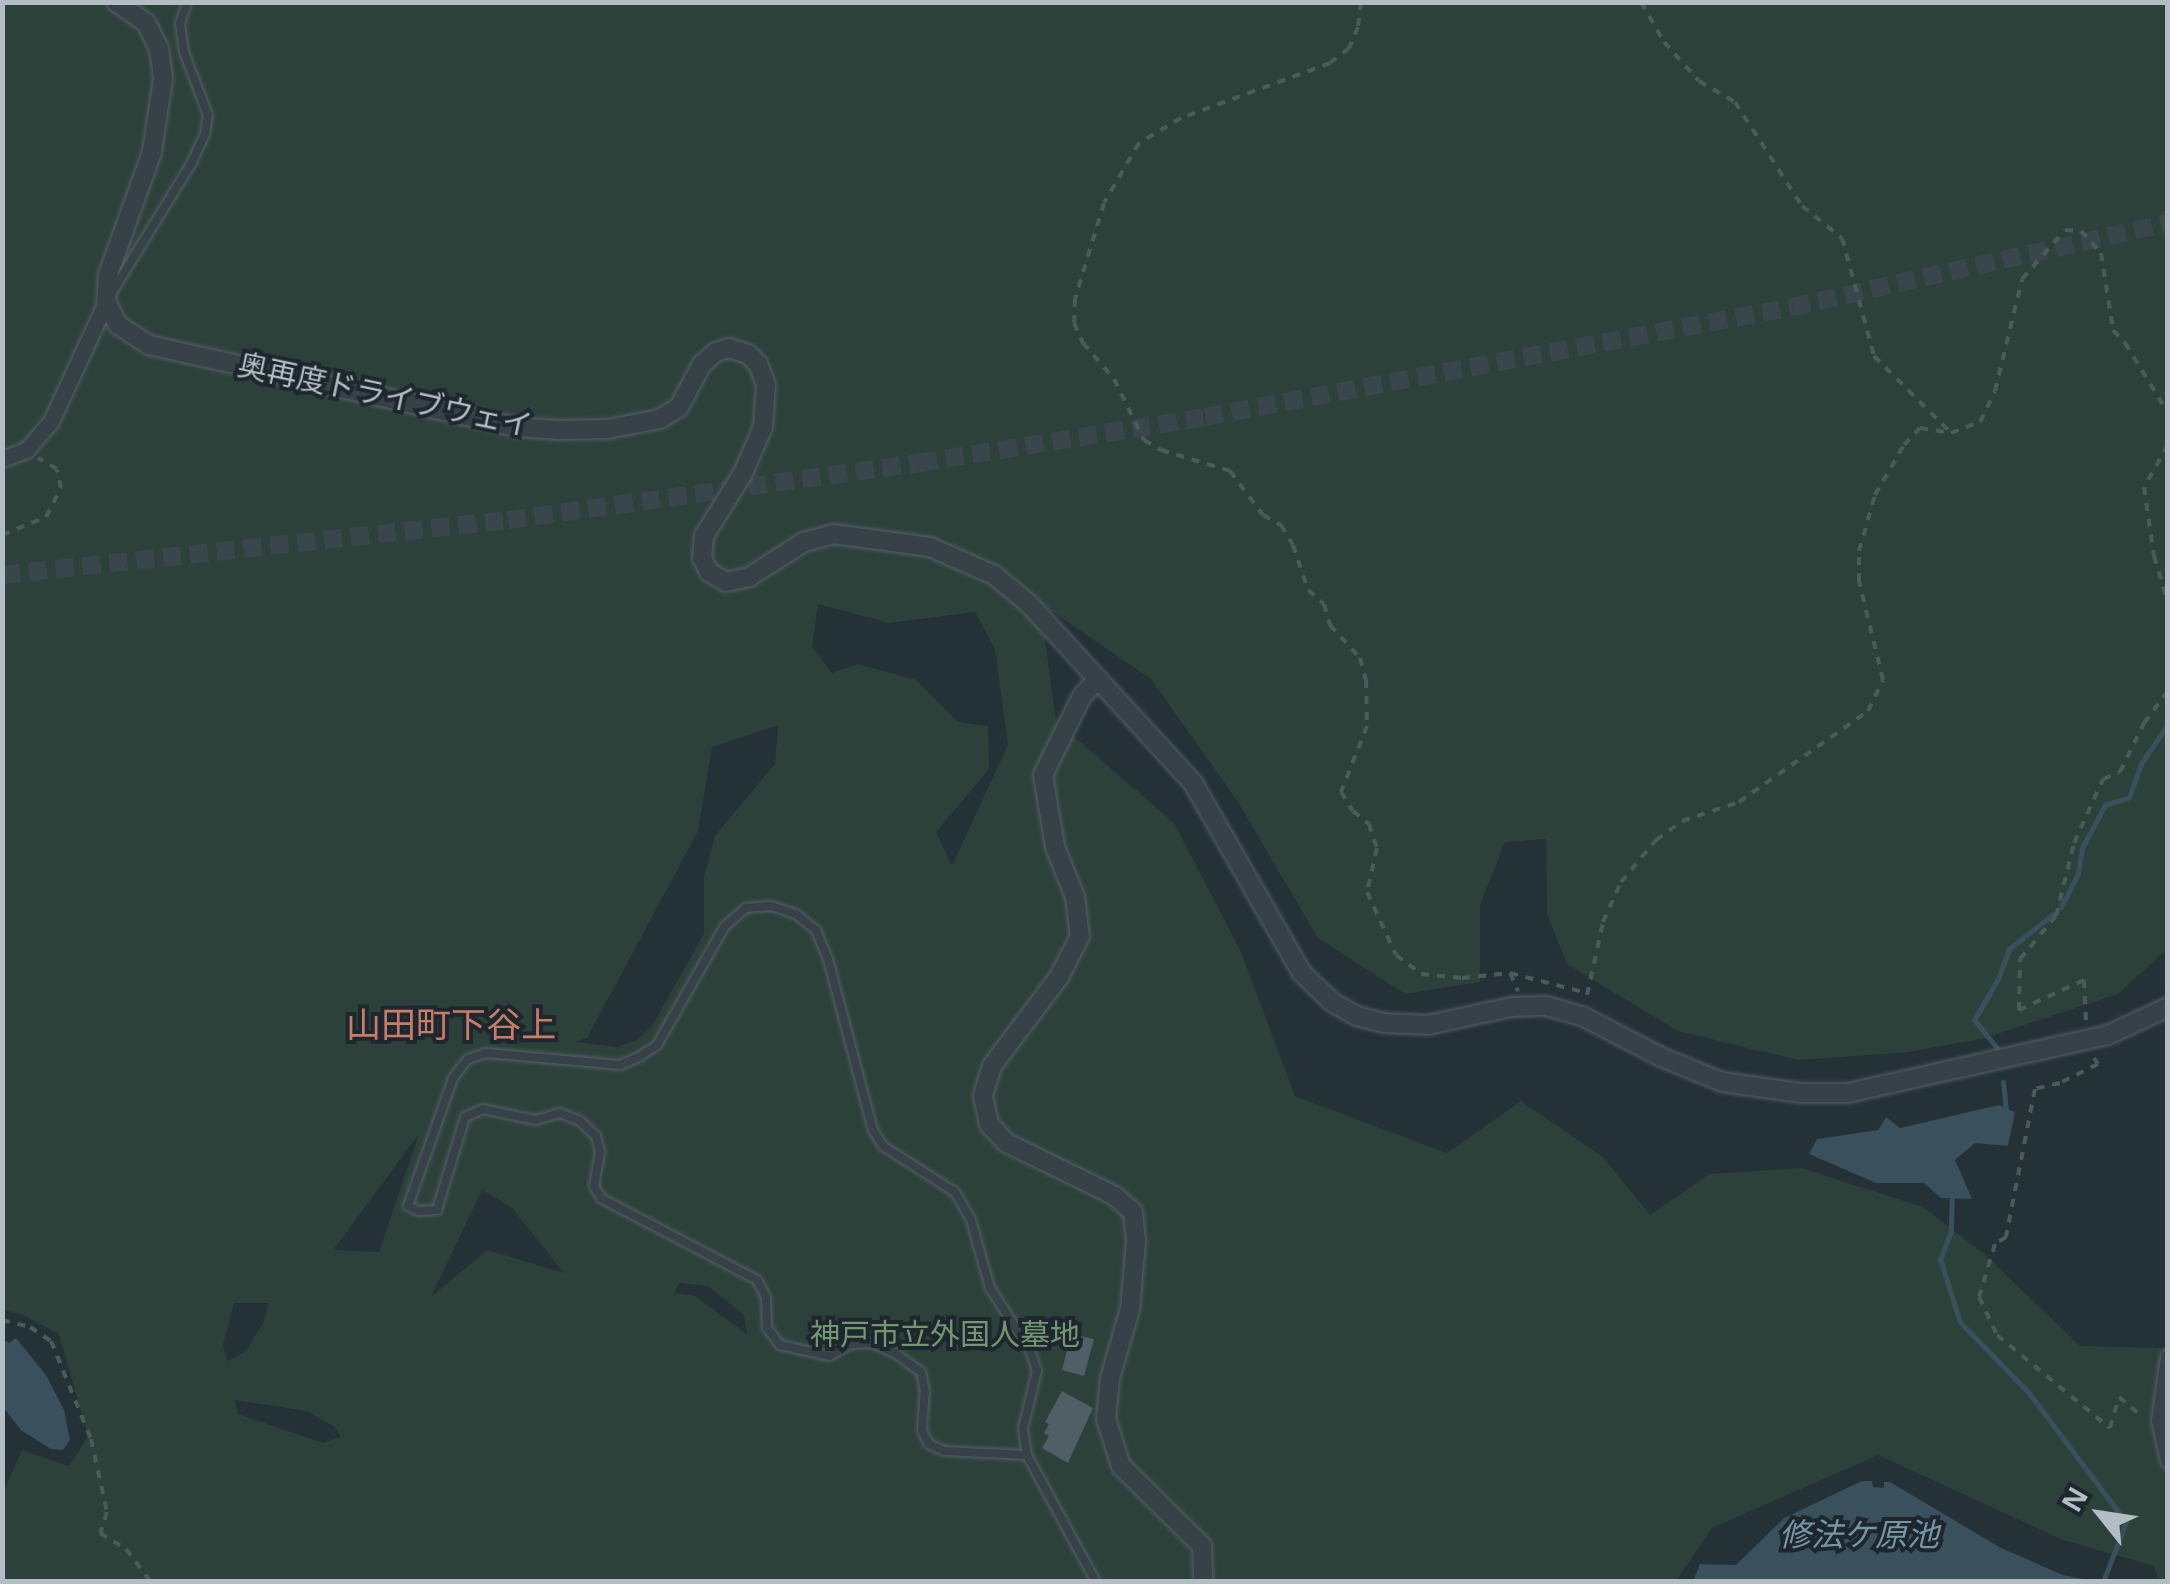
<!DOCTYPE html>
<meta charset="utf-8">
<style>
body{margin:0}
#map{position:relative;width:2170px;height:1584px;overflow:hidden;background:#243137;font-family:"Noto Sans","Noto Sans JP",sans-serif}
div>[style]{position:absolute}
.green>*{inset:0;background:#2d413b}
.water>*{inset:0;background:#3a505d}
.stream>*{height:5px;margin:-2.5px;padding:0 2.5px;transform-origin:2.5px;border-radius:2.5px;background:#3a505d}
.building>*{inset:0;background:#505e66}
.tertiary-tunnel>*{height:18px;margin-top:-9px;transform-origin:0;background:repeating-linear-gradient(90deg,#39464c 0 18px,transparent 0 27px)}
.path>*{height:4px;margin-top:-2px;transform-origin:0;background:repeating-linear-gradient(90deg,#4a5c5a 0 8px,transparent 0 16px)}
.roads{filter:drop-shadow(0 0 2px #556066) drop-shadow(0 0 2px #556066)}
.service>*{height:8px;margin:-4px;padding:0 4px;transform-origin:4px;border-radius:4px;background:#374248}
.minor>*{height:15px;margin:-7.5px;padding:0 7.5px;transform-origin:7.5px;border-radius:7.5px;background:#374248}
.tertiary>*{height:18px;margin:-9px;padding:0 9px;transform-origin:9px;border-radius:9px;background:#374248}
span{translate:-50% -50%;white-space:nowrap;text-align:center;line-height:1.15;-webkit-text-stroke:8px #1d272d;paint-order:stroke}
.street-label{font-size:30px;color:#b2bdc4}
.park-label{font-size:30px;color:#749773}
.water-label{font-size:32px;color:#7695a4;font-style:italic}
.quarter-label{font-size:35px;color:#c87c6a}
.frame{position:absolute;inset:0;border:5px solid #b2bdc4;pointer-events:none}
.north{position:absolute;left:2050px;top:1464px;width:100px;height:100px;-webkit-text-stroke:8px #1d272d;paint-order:stroke;rotate:300deg;font-size:28px;font-weight:700;line-height:40px;text-align:center;color:#b2bdc4}
.north::after{content:'';display:block;margin:auto;width:35px;height:45px;background:#b2bdc4;clip-path:polygon(50% 0,100% 100%,50% 72%,0 100%)}
</style>
<div id="map">
<div class="green">
<i style="clip-path:polygon(evenodd,3px 3px,2167px 3px,2168px 948px,2118px 994px,1985px 1038px,1909px 1052px,1798px 1060px,1678px 1031px,1567px 964px,1547px 914px,1546px 839px,1505px 842px,1480px 905px,1480px 982px,1405px 994px,1318px 938px,1238px 802px,1151px 679px,1040px 603px,1056px 721px,1174px 823px,1241px 952px,1295px 1096px,1447px 1153px,1521px 1101px,1603px 1157px,1650px 1215px,1709px 1174px,1801px 1168px,1923px 1207px,1984px 1254px,2080px 1346px,2167px 1348px,2167px 1581px,2159px 1581px,2154px 1566px,2063px 1540px,1878px 1455px,1712px 1528px,1676px 1581px,3px 1581px,3px 1493px,22px 1450px,69px 1466px,88px 1436px,59px 1334px,21px 1314px,3px 1310px,3px 3px,818px 604px,889px 623px,975px 612px,995px 649px,1008px 745px,952px 866px,936px 832px,989px 769px,988px 726px,958px 722px,916px 680px,858px 664px,832px 673px,812px 647px,818px 604px,3px 3px,778px 725px,775px 764px,715px 836px,704px 876px,704px 934px,652px 1026px,637px 1040px,618px 1047px,575px 1042px,587px 1038px,698px 831px,712px 747px,778px 725px,3px 3px,419px 1134px,379px 1252px,335px 1250px,334px 1249px,419px 1134px,3px 3px,482px 1190px,512px 1208px,564px 1273px,487px 1250px,431px 1297px,482px 1190px,3px 3px,679px 1283px,708px 1286px,744px 1315px,747px 1334px,695px 1296px,674px 1293px,679px 1283px,3px 3px,234px 1303px,269px 1303px,263px 1324px,246px 1351px,227px 1362px,223px 1344px,234px 1303px,3px 3px,235px 1400px,307px 1411px,335px 1427px,341px 1437px,323px 1443px,238px 1414px,235px 1400px)"></i>
</div>
<div class="water">
<i style="clip-path:polygon(1999px 1105px,2015px 1112px,2008px 1146px,1975px 1143px,1955px 1160px,1972px 1199px,1941px 1198px,1924px 1183px,1876px 1183px,1809px 1154px,1817px 1139px,1878px 1130px,1886px 1117px,1900px 1128px)"></i>
<i style="clip-path:polygon(16px 1338px,46px 1375px,64px 1410px,70px 1440px,63px 1450px,51px 1449px,21px 1430px,3px 1407px,3px 1339px,9px 1343px)"></i>
<i style="clip-path:polygon(1862px 1481px,1872px 1481px,1873px 1487px,1884px 1488px,1884px 1482px,1890px 1482px,2001px 1548px,2063px 1575px,2093px 1581px,1693px 1581px,1700px 1564px,1736px 1565px,1784px 1518px)"></i>
</div>
<div class="stream">
<i style="left:2061px;top:907px;width:38px;rotate:-63deg"></i>
<i style="left:2078px;top:873px;width:25px;rotate:-81deg"></i>
<i style="left:2082px;top:848px;width:49px;rotate:-61.9deg"></i>
<i style="left:2105px;top:805px;width:25px;rotate:-18deg"></i>
<i style="left:2129px;top:797px;width:37px;rotate:-70deg"></i>
<i style="left:2142px;top:762px;width:46px;rotate:-55.6deg"></i>
<i style="left:1997px;top:1048px;width:36px;rotate:-129deg"></i>
<i style="left:1974px;top:1020px;width:48px;rotate:-59.7deg"></i>
<i style="left:1998px;top:979px;width:32px;rotate:-70deg"></i>
<i style="left:2009px;top:949px;width:56px;rotate:-38.5deg"></i>
<i style="left:2003px;top:1082px;width:29px;rotate:84deg"></i>
<i style="left:1952px;top:1194px;width:37px;rotate:92deg"></i>
<i style="left:1951px;top:1231px;width:30px;rotate:111deg"></i>
<i style="left:1940px;top:1259px;width:66px;rotate:72.4deg"></i>
<i style="left:1960px;top:1322px;width:99px;rotate:45.8deg"></i>
<i style="left:2029px;top:1393px;width:161px;rotate:53.1deg"></i>
<i style="left:2126px;top:1522px;width:64px;rotate:111deg"></i>
</div>
<div class="building">
<i style="clip-path:polygon(1071px 1334px,1094px 1339px,1084px 1376px,1062px 1370px)"></i>
<i style="clip-path:polygon(1062px 1391px,1093px 1408px,1068px 1463px,1042px 1448px,1049px 1436px,1044px 1433px,1049px 1424px,1045px 1422px)"></i>
</div>
<div class="tertiary-tunnel">
<i style="left:2px;top:575px;width:509px;rotate:-6.2deg"></i>
<i style="left:508px;top:520px;width:415px;rotate:-7.9deg"></i>
<i style="left:919px;top:463px;width:290px;rotate:-9.1deg"></i>
<i style="left:1205px;top:417px;width:597px;rotate:-10.61deg"></i>
<i style="left:1792px;top:307px;width:385px;rotate:-12.6deg"></i>
</div>
<div class="path">
<i style="left:1361px;top:2px;width:25px;rotate:97deg"></i>
<i style="left:1358px;top:27px;width:23px;rotate:113deg"></i>
<i style="left:1349px;top:48px;width:24px;rotate:142deg"></i>
<i style="left:1330px;top:63px;width:159px;rotate:159.7deg"></i>
<i style="left:1181px;top:118px;width:49px;rotate:149.2deg"></i>
<i style="left:1139px;top:143px;width:69px;rotate:120.3deg"></i>
<i style="left:1104px;top:203px;width:100px;rotate:106.8deg"></i>
<i style="left:1075px;top:299px;width:24px;rotate:92deg"></i>
<i style="left:1074px;top:323px;width:22px;rotate:66deg"></i>
<i style="left:1083px;top:343px;width:48px;rotate:49.3deg"></i>
<i style="left:1114px;top:379px;width:68px;rotate:63.8deg"></i>
<i style="left:1144px;top:440px;width:20px;rotate:30deg"></i>
<i style="left:1161px;top:450px;width:72px;rotate:16.9deg"></i>
<i style="left:1230px;top:471px;width:55px;rotate:53.1deg"></i>
<i style="left:1263px;top:515px;width:21px;rotate:29deg"></i>
<i style="left:1281px;top:525px;width:23px;rotate:59deg"></i>
<i style="left:1293px;top:545px;width:47px;rotate:71.6deg"></i>
<i style="left:1308px;top:590px;width:21px;rotate:41deg"></i>
<i style="left:1324px;top:604px;width:22px;rotate:74deg"></i>
<i style="left:1330px;top:625px;width:45px;rotate:47.7deg"></i>
<i style="left:1360px;top:658px;width:23px;rotate:75deg"></i>
<i style="left:1366px;top:680px;width:46px;rotate:88.8deg"></i>
<i style="left:1367px;top:726px;width:71px;rotate:111.5deg"></i>
<i style="left:1341px;top:792px;width:22px;rotate:58deg"></i>
<i style="left:1353px;top:811px;width:21px;rotate:39deg"></i>
<i style="left:1369px;top:824px;width:25px;rotate:72deg"></i>
<i style="left:1377px;top:848px;width:45px;rotate:102.8deg"></i>
<i style="left:1367px;top:892px;width:69px;rotate:65.3deg"></i>
<i style="left:1396px;top:955px;width:31px;rotate:37deg"></i>
<i style="left:1421px;top:974px;width:41px;rotate:5.6deg"></i>
<i style="left:1462px;top:978px;width:48px;rotate:-5.9deg"></i>
<i style="left:1510px;top:973px;width:80px;rotate:14.6deg"></i>
<i style="left:1641px;top:2px;width:46px;rotate:60.1deg"></i>
<i style="left:1664px;top:42px;width:52px;rotate:48.1deg"></i>
<i style="left:1699px;top:81px;width:42px;rotate:30.3deg"></i>
<i style="left:1735px;top:102px;width:124px;rotate:57.2deg"></i>
<i style="left:1802px;top:206px;width:51px;rotate:38.7deg"></i>
<i style="left:1842px;top:238px;width:122px;rotate:74.8deg"></i>
<i style="left:1874px;top:356px;width:107px;rotate:45deg"></i>
<i style="left:2168px;top:445px;width:48px;rotate:119.7deg"></i>
<i style="left:2144px;top:487px;width:70px;rotate:81.8deg"></i>
<i style="left:2154px;top:556px;width:49px;rotate:73.4deg"></i>
<i style="left:2px;top:535px;width:48px;rotate:-22.2deg"></i>
<i style="left:46px;top:517px;width:33px;rotate:-63deg"></i>
<i style="left:61px;top:488px;width:19px;rotate:-102deg"></i>
<i style="left:57px;top:469px;width:22px;rotate:-150deg"></i>
<i style="left:1510px;top:973px;width:20px;rotate:66deg"></i>
<i style="left:1587px;top:995px;width:75px;rotate:-77.6deg"></i>
<i style="left:1603px;top:922px;width:44px;rotate:-65.8deg"></i>
<i style="left:1621px;top:882px;width:55px;rotate:-50.2deg"></i>
<i style="left:1656px;top:840px;width:32px;rotate:-36deg"></i>
<i style="left:1682px;top:821px;width:60px;rotate:-18.4deg"></i>
<i style="left:1739px;top:802px;width:158px;rotate:-35.2deg"></i>
<i style="left:1868px;top:711px;width:34px;rotate:-64deg"></i>
<i style="left:1883px;top:680px;width:102px;rotate:-103.6deg"></i>
<i style="left:1859px;top:581px;width:30px;rotate:-90deg"></i>
<i style="left:1859px;top:551px;width:58px;rotate:-74.1deg"></i>
<i style="left:1875px;top:495px;width:58px;rotate:-59.9deg"></i>
<i style="left:1904px;top:445px;width:23px;rotate:-47deg"></i>
<i style="left:1920px;top:428px;width:31px;rotate:9deg"></i>
<i style="left:1951px;top:433px;width:31px;rotate:-21deg"></i>
<i style="left:1980px;top:422px;width:34px;rotate:-64deg"></i>
<i style="left:1995px;top:391px;width:115px;rotate:-76.4deg"></i>
<i style="left:2022px;top:279px;width:65px;rotate:-48.7deg"></i>
<i style="left:2065px;top:230px;width:16px;rotate:4deg"></i>
<i style="left:2081px;top:231px;width:30px;rotate:48deg"></i>
<i style="left:2101px;top:253px;width:78px;rotate:81.1deg"></i>
<i style="left:2113px;top:330px;width:18px;rotate:47deg"></i>
<i style="left:2125px;top:343px;width:82px;rotate:58.4deg"></i>
<i style="left:2086px;top:1020px;width:40px;rotate:-92.9deg"></i>
<i style="left:2084px;top:980px;width:72px;rotate:155.2deg"></i>
<i style="left:2019px;top:1010px;width:51px;rotate:-88.9deg"></i>
<i style="left:2020px;top:959px;width:56px;rotate:-50.1deg"></i>
<i style="left:2056px;top:916px;width:75px;rotate:-76.1deg"></i>
<i style="left:2074px;top:843px;width:70px;rotate:-65.6deg"></i>
<i style="left:2103px;top:779px;width:18px;rotate:-22deg"></i>
<i style="left:2120px;top:772px;width:55px;rotate:-63.9deg"></i>
<i style="left:2144px;top:723px;width:40px;rotate:-53deg"></i>
<i style="left:2094px;top:1058px;width:7px;rotate:56deg"></i>
<i style="left:2098px;top:1064px;width:42px;rotate:153.4deg"></i>
<i style="left:2060px;top:1083px;width:26px;rotate:167deg"></i>
<i style="left:2035px;top:1089px;width:151px;rotate:101.1deg"></i>
<i style="left:2006px;top:1237px;width:13px;rotate:148deg"></i>
<i style="left:1995px;top:1244px;width:55px;rotate:106.8deg"></i>
<i style="left:1979px;top:1297px;width:42px;rotate:64.7deg"></i>
<i style="left:1997px;top:1335px;width:146px;rotate:39.5deg"></i>
<i style="left:2110px;top:1428px;width:32px;rotate:-74deg"></i>
<i style="left:2119px;top:1397px;width:31px;rotate:40deg"></i>
<i style="left:2px;top:1320px;width:29px;rotate:14deg"></i>
<i style="left:30px;top:1327px;width:25px;rotate:34deg"></i>
<i style="left:51px;top:1341px;width:106px;rotate:67.8deg"></i>
<i style="left:91px;top:1439px;width:75px;rotate:77.6deg"></i>
<i style="left:107px;top:1512px;width:22px;rotate:108deg"></i>
<i style="left:100px;top:1533px;width:31px;rotate:32deg"></i>
<i style="left:126px;top:1549px;width:41px;rotate:52.9deg"></i>
</div>
<div class="roads">
<div class="service">
<i style="left:111px;top:294px;width:153px;rotate:-58.4deg"></i>
<i style="left:191px;top:164px;width:33px;rotate:-65deg"></i>
<i style="left:205px;top:134px;width:19px;rotate:-81deg"></i>
<i style="left:208px;top:115px;width:67px;rotate:-110.9deg"></i>
<i style="left:184px;top:52px;width:28px;rotate:-98deg"></i>
<i style="left:180px;top:24px;width:23px;rotate:-72deg"></i>
<i style="left:1027px;top:1455px;width:83px;rotate:-177.2deg"></i>
<i style="left:944px;top:1451px;width:17px;rotate:-155deg"></i>
<i style="left:929px;top:1444px;width:15px;rotate:-118deg"></i>
<i style="left:922px;top:1431px;width:39px;rotate:-86deg"></i>
<i style="left:925px;top:1392px;width:20px;rotate:-101deg"></i>
<i style="left:921px;top:1372px;width:32px;rotate:-144deg"></i>
<i style="left:895px;top:1353px;width:26px;rotate:-157deg"></i>
<i style="left:871px;top:1343px;width:20px;rotate:177deg"></i>
<i style="left:851px;top:1344px;width:25px;rotate:151deg"></i>
<i style="left:829px;top:1356px;width:50px;rotate:-167.3deg"></i>
<i style="left:780px;top:1345px;width:21px;rotate:-127deg"></i>
<i style="left:767px;top:1328px;width:31px;rotate:-92deg"></i>
<i style="left:766px;top:1297px;width:19px;rotate:-118deg"></i>
<i style="left:757px;top:1280px;width:176px;rotate:-152.3deg"></i>
<i style="left:601px;top:1198px;width:14px;rotate:-120deg"></i>
<i style="left:594px;top:1186px;width:35px;rotate:-80deg"></i>
<i style="left:600px;top:1152px;width:16px;rotate:-104deg"></i>
<i style="left:596px;top:1136px;width:22px;rotate:-137deg"></i>
<i style="left:580px;top:1121px;width:22px;rotate:-158deg"></i>
<i style="left:560px;top:1113px;width:26px;rotate:164deg"></i>
<i style="left:535px;top:1120px;width:53px;rotate:-168.1deg"></i>
<i style="left:483px;top:1109px;width:20px;rotate:156deg"></i>
<i style="left:465px;top:1117px;width:97px;rotate:106.8deg"></i>
<i style="left:437px;top:1210px;width:18px;rotate:177deg"></i>
<i style="left:419px;top:1211px;width:12px;rotate:-156deg"></i>
<i style="left:408px;top:1206px;width:136px;rotate:-70.6deg"></i>
<i style="left:453px;top:1078px;width:24px;rotate:-52deg"></i>
<i style="left:468px;top:1059px;width:19px;rotate:-18deg"></i>
<i style="left:486px;top:1053px;width:135px;rotate:5.1deg"></i>
<i style="left:620px;top:1065px;width:21px;rotate:-23deg"></i>
<i style="left:639px;top:1057px;width:22px;rotate:-34deg"></i>
<i style="left:657px;top:1045px;width:137px;rotate:-60.3deg"></i>
<i style="left:725px;top:926px;width:28px;rotate:-41deg"></i>
<i style="left:746px;top:908px;width:25px;rotate:-5deg"></i>
<i style="left:771px;top:906px;width:26px;rotate:18deg"></i>
<i style="left:796px;top:914px;width:26px;rotate:39deg"></i>
<i style="left:816px;top:930px;width:31px;rotate:68deg"></i>
<i style="left:828px;top:959px;width:177px;rotate:75.3deg"></i>
<i style="left:873px;top:1130px;width:19px;rotate:58deg"></i>
<i style="left:883px;top:1146px;width:85px;rotate:32.6deg"></i>
<i style="left:955px;top:1192px;width:32px;rotate:60deg"></i>
<i style="left:971px;top:1220px;width:71px;rotate:74.4deg"></i>
<i style="left:990px;top:1288px;width:74px;rotate:57.2deg"></i>
<i style="left:1030px;top:1350px;width:22px;rotate:72deg"></i>
<i style="left:1037px;top:1371px;width:59px;rotate:103.8deg"></i>
<i style="left:1023px;top:1428px;width:27px;rotate:82deg"></i>
<i style="left:1027px;top:1455px;width:145px;rotate:61.5deg"></i>
</div>
<div class="minor">
<i style="left:2px;top:459px;width:26px;rotate:-21deg"></i>
<i style="left:26px;top:450px;width:38px;rotate:-49deg"></i>
<i style="left:51px;top:421px;width:131px;rotate:-65.2deg"></i>
<i style="left:2168px;top:1357px;width:64px;rotate:98.1deg"></i>
<i style="left:2159px;top:1420px;width:41px;rotate:77.3deg"></i>
</div>
<div class="tertiary">
<i style="left:116px;top:2px;width:37px;rotate:35deg"></i>
<i style="left:146px;top:23px;width:29px;rotate:63deg"></i>
<i style="left:159px;top:49px;width:30px;rotate:82deg"></i>
<i style="left:163px;top:79px;width:74px;rotate:98.6deg"></i>
<i style="left:152px;top:152px;width:131px;rotate:109.7deg"></i>
<i style="left:108px;top:275px;width:27px;rotate:94deg"></i>
<i style="left:106px;top:302px;width:26px;rotate:62deg"></i>
<i style="left:118px;top:325px;width:37px;rotate:33deg"></i>
<i style="left:149px;top:345px;width:377px;rotate:12.6deg"></i>
<i style="left:517px;top:427px;width:42px;rotate:4.1deg"></i>
<i style="left:559px;top:430px;width:49px;rotate:-1.2deg"></i>
<i style="left:608px;top:429px;width:53px;rotate:-10.9deg"></i>
<i style="left:660px;top:419px;width:22px;rotate:-32deg"></i>
<i style="left:679px;top:407px;width:49px;rotate:-61.9deg"></i>
<i style="left:702px;top:364px;width:18px;rotate:-41deg"></i>
<i style="left:716px;top:352px;width:14px;rotate:-17deg"></i>
<i style="left:729px;top:348px;width:20px;rotate:18deg"></i>
<i style="left:748px;top:354px;width:14px;rotate:45deg"></i>
<i style="left:758px;top:364px;width:22px;rotate:69deg"></i>
<i style="left:766px;top:385px;width:42px;rotate:94.1deg"></i>
<i style="left:763px;top:427px;width:50px;rotate:113.5deg"></i>
<i style="left:743px;top:473px;width:74px;rotate:121.8deg"></i>
<i style="left:704px;top:536px;width:22px;rotate:95deg"></i>
<i style="left:702px;top:558px;width:16px;rotate:63deg"></i>
<i style="left:709px;top:572px;width:20px;rotate:30deg"></i>
<i style="left:726px;top:582px;width:24px;rotate:-12deg"></i>
<i style="left:749px;top:577px;width:65px;rotate:-32.5deg"></i>
<i style="left:804px;top:542px;width:30px;rotate:-15deg"></i>
<i style="left:833px;top:534px;width:98px;rotate:7.6deg"></i>
<i style="left:930px;top:547px;width:70px;rotate:23.6deg"></i>
<i style="left:994px;top:575px;width:45px;rotate:39.6deg"></i>
<i style="left:1029px;top:604px;width:243px;rotate:47.5deg"></i>
<i style="left:1193px;top:783px;width:219px;rotate:60.2deg"></i>
<i style="left:1302px;top:973px;width:42px;rotate:44deg"></i>
<i style="left:1332px;top:1002px;width:28px;rotate:30deg"></i>
<i style="left:1356px;top:1016px;width:29px;rotate:14deg"></i>
<i style="left:1384px;top:1023px;width:44px;rotate:2.6deg"></i>
<i style="left:1428px;top:1025px;width:85px;rotate:-12.2deg"></i>
<i style="left:1511px;top:1007px;width:35px;rotate:-2deg"></i>
<i style="left:1546px;top:1006px;width:37px;rotate:16deg"></i>
<i style="left:1582px;top:1016px;width:89px;rotate:27.4deg"></i>
<i style="left:1661px;top:1057px;width:66px;rotate:22.3deg"></i>
<i style="left:1722px;top:1082px;width:80px;rotate:7.9deg"></i>
<i style="left:1801px;top:1093px;width:47px"></i>
<i style="left:1848px;top:1093px;width:266px;rotate:-12.6deg"></i>
<i style="left:2108px;top:1035px;width:66px;rotate:-25deg"></i>
<i style="left:1096px;top:681px;width:21px;rotate:133deg"></i>
<i style="left:1082px;top:696px;width:88px;rotate:116.3deg"></i>
<i style="left:1043px;top:775px;width:73px;rotate:80.5deg"></i>
<i style="left:1055px;top:847px;width:54px;rotate:68.2deg"></i>
<i style="left:1075px;top:897px;width:39px;rotate:83deg"></i>
<i style="left:1080px;top:936px;width:46px;rotate:117.1deg"></i>
<i style="left:1059px;top:977px;width:111px;rotate:127deg"></i>
<i style="left:992px;top:1066px;width:31px;rotate:107deg"></i>
<i style="left:983px;top:1096px;width:29px;rotate:78deg"></i>
<i style="left:989px;top:1124px;width:26px;rotate:47deg"></i>
<i style="left:1007px;top:1143px;width:120px;rotate:26.1deg"></i>
<i style="left:1115px;top:1196px;width:24px;rotate:42deg"></i>
<i style="left:1133px;top:1212px;width:29px;rotate:84deg"></i>
<i style="left:1136px;top:1241px;width:68px;rotate:95deg"></i>
<i style="left:1130px;top:1309px;width:72px;rotate:106.2deg"></i>
<i style="left:1110px;top:1378px;width:41px;rotate:95.6deg"></i>
<i style="left:1106px;top:1419px;width:49px;rotate:72.3deg"></i>
<i style="left:1121px;top:1466px;width:114px;rotate:44.6deg"></i>
<i style="left:1202px;top:1546px;width:36px;rotate:88deg"></i>
</div>
</div>
<div class="street-label">
<span style="left:385px;top:395px;rotate:12deg">奥再度ドライブウェイ</span>
</div>
<div class="park-label">
<span style="left:945px;top:1334px">神戸市立外国人墓地</span>
</div>
<div class="water-label">
<span style="left:1859px;top:1534px">修法ケ原池</span>
</div>
<div class="quarter-label">
<span style="left:451px;top:1024px">山田町下谷上</span>
</div>
<div class="frame"></div>
<div class="north">N</div>
</div>
